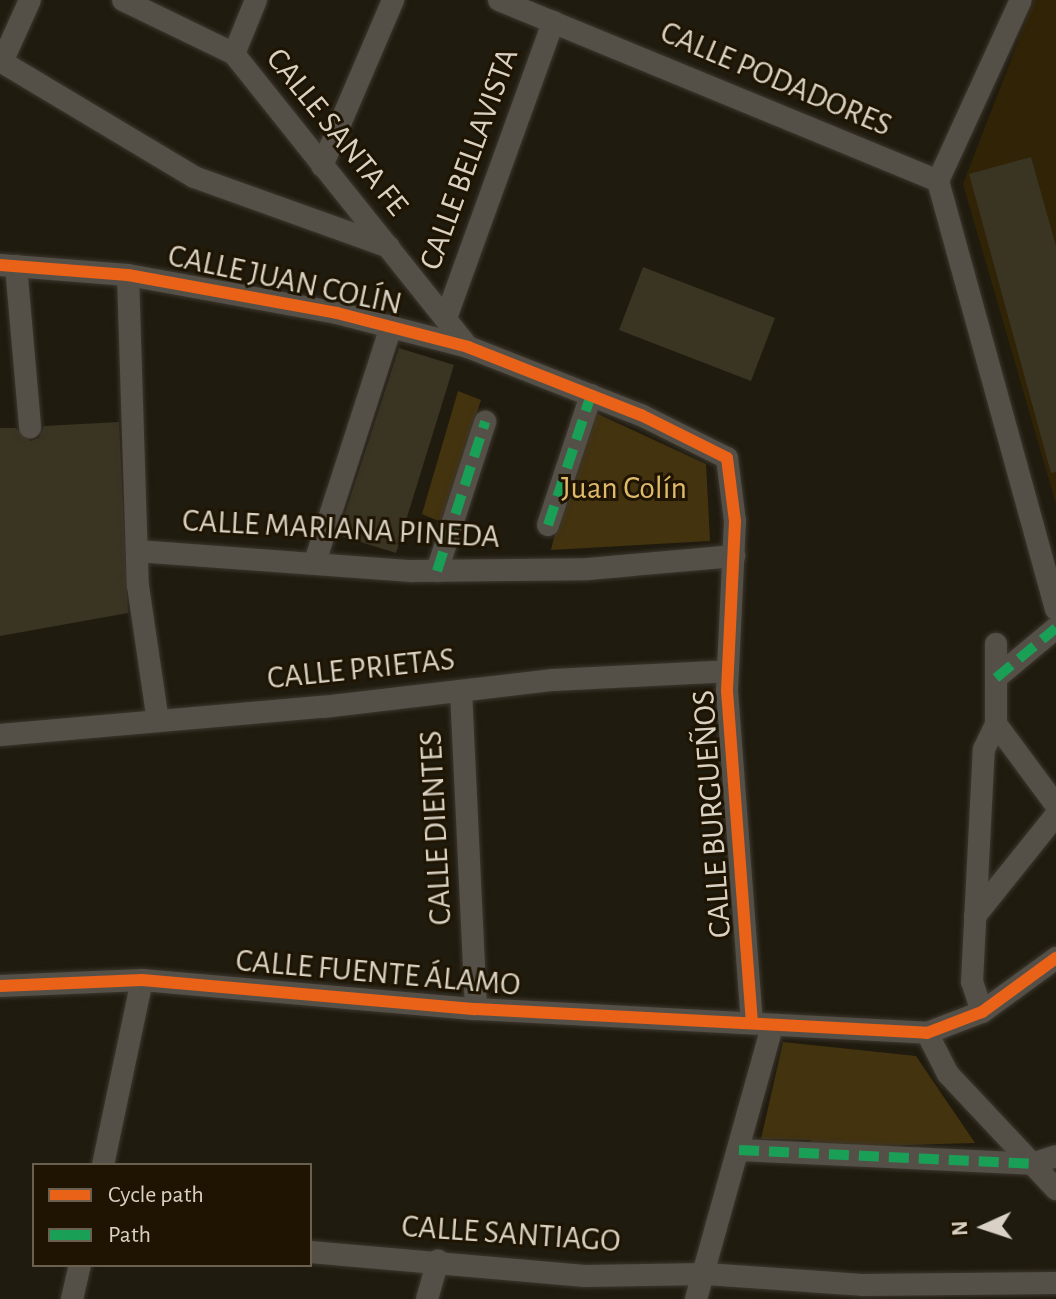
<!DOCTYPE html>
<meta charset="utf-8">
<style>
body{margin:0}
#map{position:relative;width:1056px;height:1299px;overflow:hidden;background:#201b0f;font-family:"Alegreya Sans",sans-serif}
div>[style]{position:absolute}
.built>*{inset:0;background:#302306}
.green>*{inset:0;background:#43330f}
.building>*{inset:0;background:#3a3423}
.roads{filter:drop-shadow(0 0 2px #3c372e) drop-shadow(0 0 2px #3c372e)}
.minor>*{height:22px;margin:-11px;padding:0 11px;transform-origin:11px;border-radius:11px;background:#545048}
.quiet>*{height:10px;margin-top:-5px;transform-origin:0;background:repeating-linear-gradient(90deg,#1a9f57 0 20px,transparent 0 30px)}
.cycleway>*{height:12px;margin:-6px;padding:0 6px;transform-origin:6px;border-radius:6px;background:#ea6118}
span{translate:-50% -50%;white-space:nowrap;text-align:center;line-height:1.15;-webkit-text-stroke:6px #1e1401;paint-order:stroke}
.street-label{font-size:32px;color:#d9d2c4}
.park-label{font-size:32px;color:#dfba6a}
.legend{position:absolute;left:32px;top:1163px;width:280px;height:104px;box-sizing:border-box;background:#1e1401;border:2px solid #69604f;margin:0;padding:10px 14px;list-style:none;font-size:24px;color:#d9d2c4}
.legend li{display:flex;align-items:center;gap:16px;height:40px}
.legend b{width:40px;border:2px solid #69604f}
.north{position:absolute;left:944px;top:1187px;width:80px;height:80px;-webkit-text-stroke:6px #1e1401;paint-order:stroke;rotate:267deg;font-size:22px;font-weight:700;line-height:32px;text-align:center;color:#d9d2c4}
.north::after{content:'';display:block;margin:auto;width:28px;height:36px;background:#d9d2c4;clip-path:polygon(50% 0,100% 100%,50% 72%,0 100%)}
</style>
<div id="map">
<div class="built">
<i style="clip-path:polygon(1034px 0,1056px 0,1056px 504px,963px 184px)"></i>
</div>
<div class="green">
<i style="clip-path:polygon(458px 391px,481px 400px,441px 522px,422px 514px)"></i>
<i style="clip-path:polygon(585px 408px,706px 464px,710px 541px,551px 550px)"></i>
<i style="clip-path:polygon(783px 1042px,916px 1056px,975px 1143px,805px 1148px,812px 1140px,761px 1139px)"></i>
</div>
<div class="building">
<i style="clip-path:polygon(1031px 157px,1056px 246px,1056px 472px,1051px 473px,969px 174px)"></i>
<i style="clip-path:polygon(643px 267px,775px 318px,751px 381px,619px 330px)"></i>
<i style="clip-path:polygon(399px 348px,454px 365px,396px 553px,338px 535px)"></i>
<i style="clip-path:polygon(119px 422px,128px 613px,0 636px,0 428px,16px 428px,30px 441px,39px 438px,44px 426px)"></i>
</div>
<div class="roads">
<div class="minor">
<i style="left:30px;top:0;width:68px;rotate:114.3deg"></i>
<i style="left:2px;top:62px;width:224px;rotate:30.9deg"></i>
<i style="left:194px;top:177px;width:207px;rotate:19.7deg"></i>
<i style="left:123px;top:0;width:123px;rotate:25.9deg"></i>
<i style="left:234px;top:54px;width:375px;rotate:51.4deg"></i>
<i style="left:499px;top:0;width:475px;rotate:22.4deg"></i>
<i style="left:234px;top:54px;width:58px;rotate:-67.8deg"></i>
<i style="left:322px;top:166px;width:181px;rotate:-66.8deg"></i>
<i style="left:938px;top:181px;width:444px;rotate:74.6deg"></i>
<i style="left:938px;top:181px;width:199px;rotate:-65.4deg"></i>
<i style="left:0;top:265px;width:128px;rotate:4.5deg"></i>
<i style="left:128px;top:275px;width:212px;rotate:10.3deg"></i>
<i style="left:337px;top:313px;width:135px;rotate:14.5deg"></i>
<i style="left:468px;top:347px;width:186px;rotate:21.5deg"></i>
<i style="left:641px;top:415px;width:96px;rotate:26.6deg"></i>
<i style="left:727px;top:458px;width:64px;rotate:82.8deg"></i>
<i style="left:735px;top:521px;width:170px;rotate:92.7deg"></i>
<i style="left:727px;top:691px;width:333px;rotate:85.7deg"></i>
<i style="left:16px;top:266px;width:162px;rotate:85deg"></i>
<i style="left:128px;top:275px;width:311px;rotate:88.2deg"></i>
<i style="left:138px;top:586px;width:136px;rotate:81.6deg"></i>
<i style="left:446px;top:318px;width:315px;rotate:-70.1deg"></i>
<i style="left:548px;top:525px;width:137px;rotate:-71.7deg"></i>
<i style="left:137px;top:551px;width:275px;rotate:4.2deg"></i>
<i style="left:411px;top:571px;width:177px;rotate:-0.6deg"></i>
<i style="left:588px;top:569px;width:147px;rotate:-5.1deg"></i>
<i style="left:315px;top:562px;width:247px;rotate:-72.1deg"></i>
<i style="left:437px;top:571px;width:157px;rotate:-72.1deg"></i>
<i style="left:996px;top:644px;width:80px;rotate:90deg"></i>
<i style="left:996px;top:678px;width:78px;rotate:-39.8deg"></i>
<i style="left:461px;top:691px;width:318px;rotate:87.3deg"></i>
<i style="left:0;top:735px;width:324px;rotate:-5deg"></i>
<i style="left:323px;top:707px;width:232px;rotate:-6.7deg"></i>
<i style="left:553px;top:680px;width:175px;rotate:-2.9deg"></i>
<i style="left:975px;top:916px;width:129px;rotate:-51.3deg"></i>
<i style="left:0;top:986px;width:142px;rotate:-2.4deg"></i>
<i style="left:142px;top:980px;width:335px;rotate:5deg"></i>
<i style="left:476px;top:1009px;width:452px;rotate:3deg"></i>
<i style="left:927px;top:1033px;width:59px;rotate:-20.9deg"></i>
<i style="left:982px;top:1012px;width:92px;rotate:-36.1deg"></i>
<i style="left:982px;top:1012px;width:32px;rotate:-108deg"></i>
<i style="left:972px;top:982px;width:233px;rotate:-87.1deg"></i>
<i style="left:984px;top:749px;width:28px;rotate:-64deg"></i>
<i style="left:996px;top:724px;width:101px;rotate:53.5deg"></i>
<i style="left:927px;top:1033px;width:46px;rotate:62.9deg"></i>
<i style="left:948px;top:1074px;width:158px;rotate:46.8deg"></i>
<i style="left:739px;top:1150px;width:293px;rotate:2.7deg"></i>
<i style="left:1032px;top:1164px;width:25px;rotate:-18deg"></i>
<i style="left:103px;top:1165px;width:189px;rotate:-78.1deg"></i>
<i style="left:310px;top:1252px;width:276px;rotate:5deg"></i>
<i style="left:585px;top:1276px;width:121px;rotate:-0.9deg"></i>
<i style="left:706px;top:1274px;width:156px;rotate:4deg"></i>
<i style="left:862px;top:1285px;width:194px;rotate:-0.6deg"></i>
<i style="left:72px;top:1299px;width:35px;rotate:-77deg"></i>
<i style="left:427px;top:1299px;width:40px;rotate:-74deg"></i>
<i style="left:696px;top:1299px;width:283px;rotate:-74.4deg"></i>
</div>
</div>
<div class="quiet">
<i style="left:548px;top:525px;width:137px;rotate:-71.7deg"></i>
<i style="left:437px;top:571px;width:157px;rotate:-72.1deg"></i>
<i style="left:996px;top:678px;width:78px;rotate:-39.8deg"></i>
<i style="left:739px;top:1150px;width:293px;rotate:2.7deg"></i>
</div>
<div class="cycleway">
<i style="left:0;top:265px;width:128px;rotate:4.5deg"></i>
<i style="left:128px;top:275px;width:212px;rotate:10.3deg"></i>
<i style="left:337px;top:313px;width:135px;rotate:14.5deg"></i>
<i style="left:468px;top:347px;width:186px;rotate:21.5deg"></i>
<i style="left:641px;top:415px;width:96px;rotate:26.6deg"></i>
<i style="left:727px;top:458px;width:64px;rotate:82.8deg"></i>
<i style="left:735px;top:521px;width:170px;rotate:92.7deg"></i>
<i style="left:727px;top:691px;width:333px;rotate:85.7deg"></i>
<i style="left:0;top:986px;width:142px;rotate:-2.4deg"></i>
<i style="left:142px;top:980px;width:335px;rotate:5deg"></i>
<i style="left:476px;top:1009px;width:452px;rotate:3deg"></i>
<i style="left:927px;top:1033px;width:59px;rotate:-20.9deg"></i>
<i style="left:982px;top:1012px;width:92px;rotate:-36.1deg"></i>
</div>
<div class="street-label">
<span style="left:776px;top:79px;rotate:23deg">CALLE PODADORES</span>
<span style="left:337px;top:132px;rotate:51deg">CALLE SANTA FE</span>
<span style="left:469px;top:159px;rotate:-70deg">CALLE BELLAVISTA</span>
<span style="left:285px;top:280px;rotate:12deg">CALLE JUAN COLÍN</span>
<span style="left:341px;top:529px;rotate:3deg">CALLE MARIANA PINEDA</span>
<span style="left:361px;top:669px;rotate:-6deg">CALLE PRIETAS</span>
<span style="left:712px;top:814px;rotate:-94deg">CALLE BURGUEÑOS</span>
<span style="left:436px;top:828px;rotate:-93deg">CALLE DIENTES</span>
<span style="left:378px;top:973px;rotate:5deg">CALLE FUENTE ÁLAMO</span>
<span style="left:511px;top:1234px;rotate:4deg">CALLE SANTIAGO</span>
</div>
<div class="park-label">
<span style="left:624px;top:488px">Juan Colín</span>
</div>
<ul class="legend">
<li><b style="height:10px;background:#ea6118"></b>Cycle path</li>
<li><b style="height:10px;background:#1a9f57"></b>Path</li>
</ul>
<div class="north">N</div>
</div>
